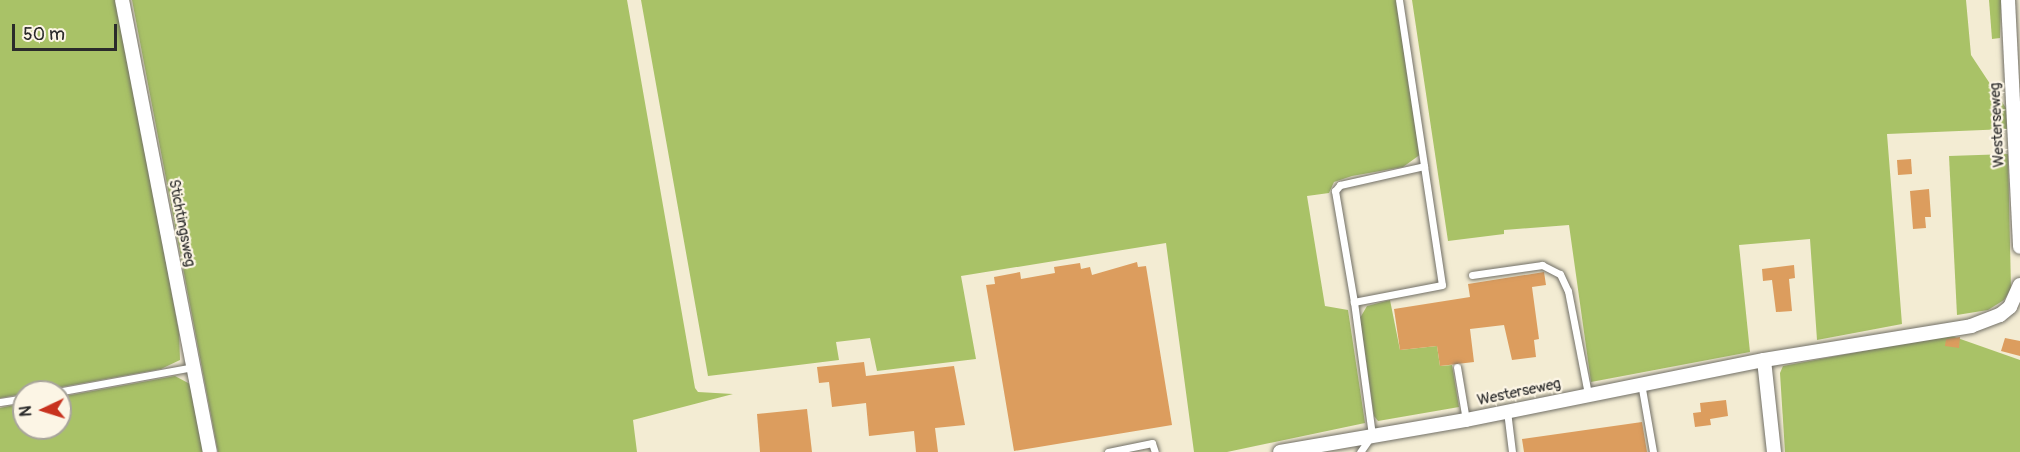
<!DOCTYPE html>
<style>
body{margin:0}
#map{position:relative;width:2020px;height:452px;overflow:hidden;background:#f3ecd3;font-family:Pangolin,sans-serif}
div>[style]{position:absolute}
.green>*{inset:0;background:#a9c267}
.building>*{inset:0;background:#dc9d5e}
.roads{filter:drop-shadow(0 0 2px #716f66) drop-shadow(0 0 2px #716f66)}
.lane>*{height:7px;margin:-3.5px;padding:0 3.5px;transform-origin:3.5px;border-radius:3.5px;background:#fff}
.street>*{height:14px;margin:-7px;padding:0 7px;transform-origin:7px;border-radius:7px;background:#fff}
span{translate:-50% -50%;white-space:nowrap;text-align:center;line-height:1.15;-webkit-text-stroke:4.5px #fcf5e5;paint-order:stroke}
.street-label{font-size:15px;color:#2b2b2b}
.north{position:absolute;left:12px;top:380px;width:60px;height:60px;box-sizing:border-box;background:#fcf5e5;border:2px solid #a8a49b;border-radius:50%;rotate:266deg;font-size:16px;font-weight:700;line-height:24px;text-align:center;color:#2b2b2b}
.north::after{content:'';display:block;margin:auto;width:21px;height:27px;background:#c8321e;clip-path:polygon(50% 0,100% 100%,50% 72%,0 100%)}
.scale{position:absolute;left:12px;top:24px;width:105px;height:27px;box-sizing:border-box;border:3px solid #2b2b2b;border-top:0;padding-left:8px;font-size:18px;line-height:21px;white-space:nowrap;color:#2b2b2b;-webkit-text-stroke:4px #fcf5e5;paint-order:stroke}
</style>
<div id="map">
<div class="green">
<i style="clip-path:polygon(0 0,117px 0,179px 332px,180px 360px,161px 369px,0 398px)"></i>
<i style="clip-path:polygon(132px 0,627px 0,695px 388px,698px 392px,733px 394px,633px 420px,637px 452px,218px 452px)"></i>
<i style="clip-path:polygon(641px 0,1397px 0,1421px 154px,1403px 167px,1352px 176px,1334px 182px,1329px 193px,1307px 196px,1325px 306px,1348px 310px,1365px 423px,1227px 452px,1194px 452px,1166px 243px,961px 276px,976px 359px,877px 371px,870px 338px,836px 342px,839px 360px,708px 376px)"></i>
<i style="clip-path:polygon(1412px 0,1966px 0,1971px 55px,2006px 108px,2007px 129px,1887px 134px,1902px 324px,1817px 340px,1810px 239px,1739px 245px,1750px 352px,1591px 382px,1569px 225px,1504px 230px,1504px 234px,1448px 241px)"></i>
<i style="clip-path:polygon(1989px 0,2001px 0,2000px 38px,1992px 39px)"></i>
<i style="clip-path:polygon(2008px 154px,2011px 289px,2004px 300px,1988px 310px,1957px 315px,1949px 156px)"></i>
<i style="clip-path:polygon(1390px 300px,1400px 350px,1437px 346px,1440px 366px,1452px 365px,1459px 407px,1378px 421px,1374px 416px,1360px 318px,1367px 306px)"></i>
<i style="clip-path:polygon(1949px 335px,2020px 360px,2020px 452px,1785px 452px,1780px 373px,1783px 366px)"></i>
<i style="clip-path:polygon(175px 376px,190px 384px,204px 452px,0 452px,0 408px,24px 403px,24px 428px,60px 428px,60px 397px)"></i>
</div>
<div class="building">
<i style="clip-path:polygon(1911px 159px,1912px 174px,1898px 175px,1897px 160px)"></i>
<i style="clip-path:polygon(1929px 189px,1931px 217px,1925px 217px,1926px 228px,1913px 229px,1910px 191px)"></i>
<i style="clip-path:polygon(1137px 262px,1138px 267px,1146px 266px,1172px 425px,1014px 451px,986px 285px,995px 284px,994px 277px,1020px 272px,1021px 279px,1055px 273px,1054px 267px,1080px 263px,1081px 269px,1090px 267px,1092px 275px)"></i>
<i style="clip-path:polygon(1794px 265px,1795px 278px,1789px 279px,1792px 311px,1776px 312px,1772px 280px,1763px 281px,1762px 269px)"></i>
<i style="clip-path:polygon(1544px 272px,1546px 285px,1532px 287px,1539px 339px,1534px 340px,1536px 357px,1512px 360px,1504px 325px,1470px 329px,1474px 362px,1440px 366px,1437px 346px,1400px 350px,1394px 309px,1470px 297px,1468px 284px)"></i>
<i style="clip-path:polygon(1960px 337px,1959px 348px,1945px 346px,1946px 339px)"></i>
<i style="clip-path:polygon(2005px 338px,2020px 341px,2020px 356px,2001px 351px)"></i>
<i style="clip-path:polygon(864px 362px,866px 376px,954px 366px,965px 425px,935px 428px,938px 452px,916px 452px,914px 431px,869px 436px,866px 403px,832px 407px,829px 382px,819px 383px,817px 367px)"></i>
<i style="clip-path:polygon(1726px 400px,1728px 416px,1710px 419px,1711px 425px,1695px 427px,1693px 413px,1701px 412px,1700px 403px)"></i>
<i style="clip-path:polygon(807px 409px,812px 452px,760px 452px,757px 414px)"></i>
<i style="clip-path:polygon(1642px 422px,1647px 452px,1524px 452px,1522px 439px)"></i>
</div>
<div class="roads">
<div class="lane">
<i style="left:1399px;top:0;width:168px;rotate:81.4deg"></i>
<i style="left:1472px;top:275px;width:71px;rotate:-8.1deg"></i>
<i style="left:1542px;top:265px;width:20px;rotate:27deg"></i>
<i style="left:1560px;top:274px;width:19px;rotate:65deg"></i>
<i style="left:1568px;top:291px;width:105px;rotate:79deg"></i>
<i style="left:1354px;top:302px;width:113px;rotate:-99.7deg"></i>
<i style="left:1335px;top:191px;width:8px;rotate:-50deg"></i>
<i style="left:1340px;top:185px;width:86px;rotate:-12.7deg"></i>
<i style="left:1424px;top:166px;width:120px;rotate:81.4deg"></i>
<i style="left:1442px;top:285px;width:90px;rotate:169.1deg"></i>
<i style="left:1354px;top:302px;width:134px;rotate:82.3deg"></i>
<i style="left:1372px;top:435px;width:21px;rotate:125deg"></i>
<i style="left:1457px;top:367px;width:54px;rotate:80.4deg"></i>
<i style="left:1641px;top:383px;width:70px;rotate:80.1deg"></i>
<i style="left:57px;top:392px;width:138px;rotate:-10.4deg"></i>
<i style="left:0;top:402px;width:24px;rotate:-9deg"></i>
<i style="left:1507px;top:411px;width:41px;rotate:83deg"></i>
<i style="left:1108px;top:452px;width:45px;rotate:-11.6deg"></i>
<i style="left:1152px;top:443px;width:9px;rotate:72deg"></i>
</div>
<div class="street">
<i style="left:122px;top:0;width:460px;rotate:79deg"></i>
<i style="left:2008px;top:0;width:247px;rotate:87.2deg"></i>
<i style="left:1764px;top:360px;width:93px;rotate:83.8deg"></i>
<i style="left:1280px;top:452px;width:189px;rotate:-9.8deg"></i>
<i style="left:1466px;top:420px;width:304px;rotate:-11.4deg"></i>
<i style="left:1764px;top:360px;width:210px;rotate:-9.3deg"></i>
<i style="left:1971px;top:326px;width:31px;rotate:-21deg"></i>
<i style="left:2000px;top:315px;width:13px;rotate:-39deg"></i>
<i style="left:2010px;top:307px;width:24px;rotate:-66deg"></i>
</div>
</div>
<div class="street-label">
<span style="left:1997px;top:125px;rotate:-93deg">Westerseweg</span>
<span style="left:182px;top:223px;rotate:79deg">Stichtingsweg</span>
<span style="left:1519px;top:392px;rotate:-12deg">Westerseweg</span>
</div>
<div class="north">N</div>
<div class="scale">50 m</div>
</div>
